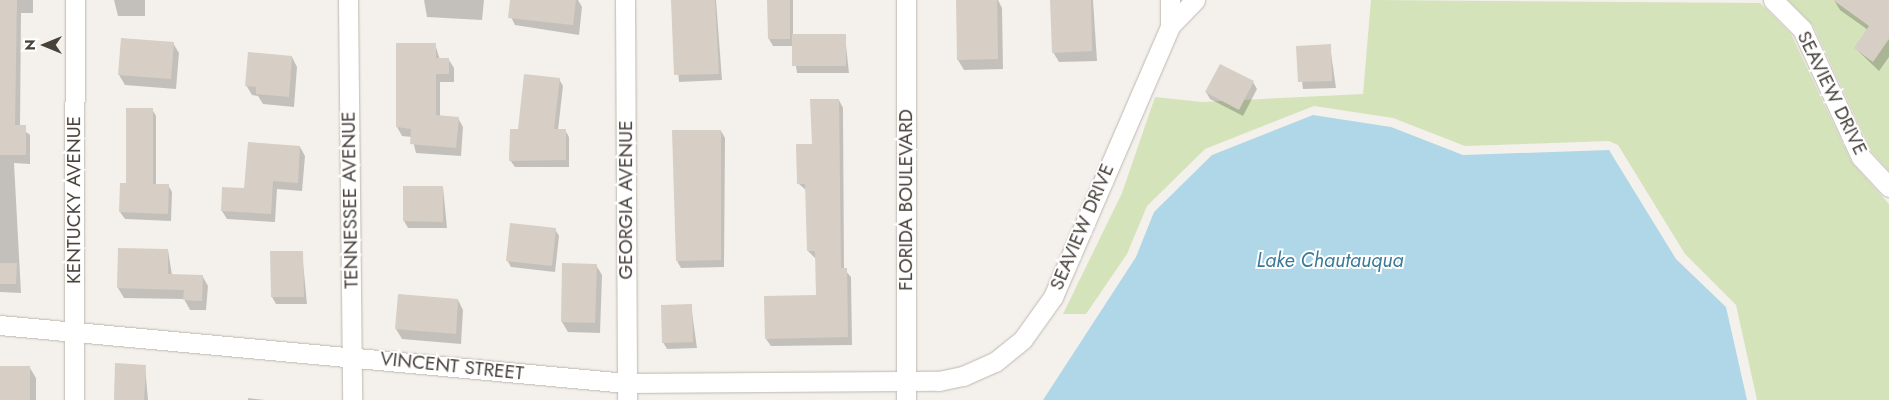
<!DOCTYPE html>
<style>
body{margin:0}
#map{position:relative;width:1889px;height:400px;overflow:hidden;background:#f4f1ec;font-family:Jost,sans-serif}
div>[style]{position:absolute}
.green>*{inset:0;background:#d4e3ba}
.water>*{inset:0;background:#b0d7e8}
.shadow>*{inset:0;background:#0003}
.building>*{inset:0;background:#d7cec5}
.roads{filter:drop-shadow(0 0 1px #beb7af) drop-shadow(0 0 1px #beb7af)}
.street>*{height:19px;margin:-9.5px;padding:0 9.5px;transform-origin:9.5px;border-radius:9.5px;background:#fff}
span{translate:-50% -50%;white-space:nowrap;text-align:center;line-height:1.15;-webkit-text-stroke:4px #fff;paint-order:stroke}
.street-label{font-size:19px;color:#47413a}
.water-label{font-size:20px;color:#3b7998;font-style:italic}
.north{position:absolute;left:20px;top:20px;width:50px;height:50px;-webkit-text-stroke:4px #fff;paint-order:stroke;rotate:270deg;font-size:14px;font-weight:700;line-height:20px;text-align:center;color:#47413a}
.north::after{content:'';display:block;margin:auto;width:18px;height:22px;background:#47413a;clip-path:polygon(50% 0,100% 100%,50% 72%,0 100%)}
</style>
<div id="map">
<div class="green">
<i style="clip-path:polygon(1371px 0,1760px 3px,1791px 34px,1852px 163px,1889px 204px,1889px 400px,1757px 400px,1736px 305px,1685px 254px,1618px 145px,1609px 141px,1465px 146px,1393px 118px,1314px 106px,1205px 149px,1147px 206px,1127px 254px,1086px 314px,1063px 314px,1122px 193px,1155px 97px,1202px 102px,1363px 94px)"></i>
<i style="clip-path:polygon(1788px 0,1889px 0,1889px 171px,1871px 151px,1813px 25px)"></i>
</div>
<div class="water">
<i style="clip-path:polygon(1313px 115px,1391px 127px,1463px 155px,1609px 150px,1676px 259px,1726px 307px,1747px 400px,1043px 400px,1136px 257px,1154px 212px,1212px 155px)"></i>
</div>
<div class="shadow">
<i style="clip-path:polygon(0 0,33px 0,33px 13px,21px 13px,20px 127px,30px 135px,30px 164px,14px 163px,21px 293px,0 292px)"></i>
<i style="clip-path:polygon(114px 0,145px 0,145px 16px,118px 16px)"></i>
<i style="clip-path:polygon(424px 0,484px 0,482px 20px,427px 17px)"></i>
<i style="clip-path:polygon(511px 0,578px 0,582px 7px,579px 35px,515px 25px,510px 15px)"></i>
<i style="clip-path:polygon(672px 0,716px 0,722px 80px,679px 82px)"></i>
<i style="clip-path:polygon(769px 0,793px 0,793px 35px,845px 36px,849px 73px,797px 73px,793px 46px,773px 46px,769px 39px)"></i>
<i style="clip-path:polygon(957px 0,998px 0,1002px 8px,1003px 69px,964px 70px,958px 60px)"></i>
<i style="clip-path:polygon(1051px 0,1093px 0,1097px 61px,1059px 62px,1053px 52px)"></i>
<i style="clip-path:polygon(1834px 0,1889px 0,1889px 57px,1879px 71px,1855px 48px,1868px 30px,1840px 10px)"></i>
<i style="clip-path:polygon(173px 43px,179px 53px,176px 89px,125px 85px,119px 75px)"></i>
<i style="clip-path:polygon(435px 44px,440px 60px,449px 60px,454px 68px,454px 82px,440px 82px,440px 116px,458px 118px,463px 127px,461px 156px,416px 153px,412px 137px,402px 136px,397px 127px)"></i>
<i style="clip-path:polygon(1330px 46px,1336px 88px,1303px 89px,1298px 47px)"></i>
<i style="clip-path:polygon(292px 57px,297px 67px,294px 107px,263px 104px,258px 96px,252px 95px,246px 85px)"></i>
<i style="clip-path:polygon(559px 79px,563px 86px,558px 130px,565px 130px,569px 137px,569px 167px,515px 167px,510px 160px,520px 130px)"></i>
<i style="clip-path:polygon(1253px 82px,1257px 89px,1243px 116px,1210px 99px,1206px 92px)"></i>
<i style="clip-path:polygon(839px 100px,843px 108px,844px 269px,851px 277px,852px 345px,771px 346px,766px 339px,817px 297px,816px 259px,808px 251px,807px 191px,799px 184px)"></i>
<i style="clip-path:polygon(152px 109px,156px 116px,156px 185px,168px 185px,172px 192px,171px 221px,125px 219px,120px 212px,121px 184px,128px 184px)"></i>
<i style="clip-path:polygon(721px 131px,725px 138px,724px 267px,681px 268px,677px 261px)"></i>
<i style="clip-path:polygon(300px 147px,305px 156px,302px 191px,277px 189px,275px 222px,227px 219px,222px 211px)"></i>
<i style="clip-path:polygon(443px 187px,447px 228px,408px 228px,404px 221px)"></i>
<i style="clip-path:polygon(555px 229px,559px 236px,555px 272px,511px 267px,507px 260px)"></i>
<i style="clip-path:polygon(119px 249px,168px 250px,172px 275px,203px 277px,208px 286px,206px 310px,190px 310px,184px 299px,124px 298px,118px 288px)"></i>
<i style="clip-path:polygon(302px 252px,307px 304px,276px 304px,272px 297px)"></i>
<i style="clip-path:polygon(564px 264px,596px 265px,602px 275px,600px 333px,568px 332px,562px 322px)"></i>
<i style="clip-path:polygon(458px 300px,463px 310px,461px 344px,402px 339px,396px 329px)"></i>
<i style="clip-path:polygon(691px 305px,697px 348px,667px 349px,663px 342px)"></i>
<i style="clip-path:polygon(145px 366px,148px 400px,115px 400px)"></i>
<i style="clip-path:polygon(0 368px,30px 368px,36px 378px,36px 400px,0 400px)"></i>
<i style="clip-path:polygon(248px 398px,265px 400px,248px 400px)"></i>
</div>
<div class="building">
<i style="clip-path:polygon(0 0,17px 0,15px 125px,26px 125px,26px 155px,0 155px)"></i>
<i style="clip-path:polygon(510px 0,576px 0,573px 25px,508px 18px)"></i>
<i style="clip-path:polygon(671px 0,715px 0,719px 74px,674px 75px)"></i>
<i style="clip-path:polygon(767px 0,790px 0,790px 39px,768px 39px)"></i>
<i style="clip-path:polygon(956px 0,997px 0,998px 59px,957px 60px)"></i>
<i style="clip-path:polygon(1050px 0,1091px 0,1092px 51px,1052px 53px)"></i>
<i style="clip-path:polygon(1833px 0,1889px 0,1889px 39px,1873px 62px,1854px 48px,1869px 26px)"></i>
<i style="clip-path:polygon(792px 34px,846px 34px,846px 66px,792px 66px)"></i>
<i style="clip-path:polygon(121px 38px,174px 42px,171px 79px,118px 75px)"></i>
<i style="clip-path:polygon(396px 43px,436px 43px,436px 58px,449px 58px,449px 74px,436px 74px,436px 115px,459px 117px,456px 148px,410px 144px,411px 129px,396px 127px)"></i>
<i style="clip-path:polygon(1331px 44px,1332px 81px,1298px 82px,1296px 46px)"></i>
<i style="clip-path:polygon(248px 52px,292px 56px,289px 97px,256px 94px,256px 87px,245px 86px)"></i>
<i style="clip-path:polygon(1220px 64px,1254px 81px,1239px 110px,1205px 92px)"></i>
<i style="clip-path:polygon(524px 74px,560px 78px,554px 129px,566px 129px,566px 160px,509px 161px,510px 129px,518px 129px)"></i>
<i style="clip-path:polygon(810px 99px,839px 99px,841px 268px,847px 268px,848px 337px,765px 339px,764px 296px,816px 295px,815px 251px,807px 251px,805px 184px,797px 184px,796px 144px,812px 144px)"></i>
<i style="clip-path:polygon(126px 108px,153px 108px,153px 184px,169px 184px,168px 214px,119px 212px,120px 183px,126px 183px)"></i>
<i style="clip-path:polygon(672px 130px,721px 130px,721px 260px,676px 261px)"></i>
<i style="clip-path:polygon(248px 142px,300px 146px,298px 183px,273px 181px,271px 214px,221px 211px,222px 187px,244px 188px)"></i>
<i style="clip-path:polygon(403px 186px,443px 186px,443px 222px,403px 221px)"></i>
<i style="clip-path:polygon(510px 223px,556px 228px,552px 266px,506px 261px)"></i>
<i style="clip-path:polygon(118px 248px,168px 249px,168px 274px,203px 275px,202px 301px,183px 300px,184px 290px,117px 288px)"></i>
<i style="clip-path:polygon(270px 251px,303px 251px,304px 297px,271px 297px)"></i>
<i style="clip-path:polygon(0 263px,17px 263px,16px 284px,0 284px)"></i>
<i style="clip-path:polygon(562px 263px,597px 264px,595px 323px,561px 322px)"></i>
<i style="clip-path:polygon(398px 294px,458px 299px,456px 334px,395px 329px)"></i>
<i style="clip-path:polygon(692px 304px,693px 342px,662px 343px,661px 305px)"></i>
<i style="clip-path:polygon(115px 363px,146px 365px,144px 400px,114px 400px)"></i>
<i style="clip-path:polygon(0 366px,30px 366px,30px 400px,0 400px)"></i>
</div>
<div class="roads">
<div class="street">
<i style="left:348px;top:0;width:400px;rotate:89.4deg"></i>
<i style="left:625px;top:0;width:400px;rotate:89.7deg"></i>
<i style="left:1170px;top:0;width:26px;rotate:90deg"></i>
<i style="left:1773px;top:0;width:41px;rotate:45deg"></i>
<i style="left:1802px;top:29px;width:141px;rotate:65.3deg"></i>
<i style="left:1861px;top:157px;width:41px;rotate:47deg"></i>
<i style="left:0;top:325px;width:630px;rotate:5.29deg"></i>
<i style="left:627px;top:383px;width:312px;rotate:-0.4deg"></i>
<i style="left:939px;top:381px;width:25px;rotate:-12deg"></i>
<i style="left:963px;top:376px;width:35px;rotate:-24deg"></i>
<i style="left:995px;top:362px;width:36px;rotate:-39deg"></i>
<i style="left:1023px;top:339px;width:52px;rotate:-54.5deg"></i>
<i style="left:1053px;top:297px;width:295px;rotate:-66.6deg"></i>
<i style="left:1170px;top:26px;width:36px;rotate:-46deg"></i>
<i style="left:74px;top:400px;width:400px;rotate:-89.9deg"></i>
<i style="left:906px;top:400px;width:400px;rotate:-90deg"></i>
</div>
</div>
<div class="street-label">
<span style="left:1832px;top:93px;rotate:64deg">SEAVIEW DRIVE</span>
<span style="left:74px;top:200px;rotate:-90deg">KENTUCKY AVENUE</span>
<span style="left:350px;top:200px;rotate:-91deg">TENNESSEE AVENUE</span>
<span style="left:626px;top:200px;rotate:-90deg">GEORGIA AVENUE</span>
<span style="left:906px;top:200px;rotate:-90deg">FLORIDA BOULEVARD</span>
<span style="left:1082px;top:227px;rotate:-67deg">SEAVIEW DRIVE</span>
<span style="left:452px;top:366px;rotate:6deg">VINCENT STREET</span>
</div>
<div class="water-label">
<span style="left:1330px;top:260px">Lake Chautauqua</span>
</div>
<div class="north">N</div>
</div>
